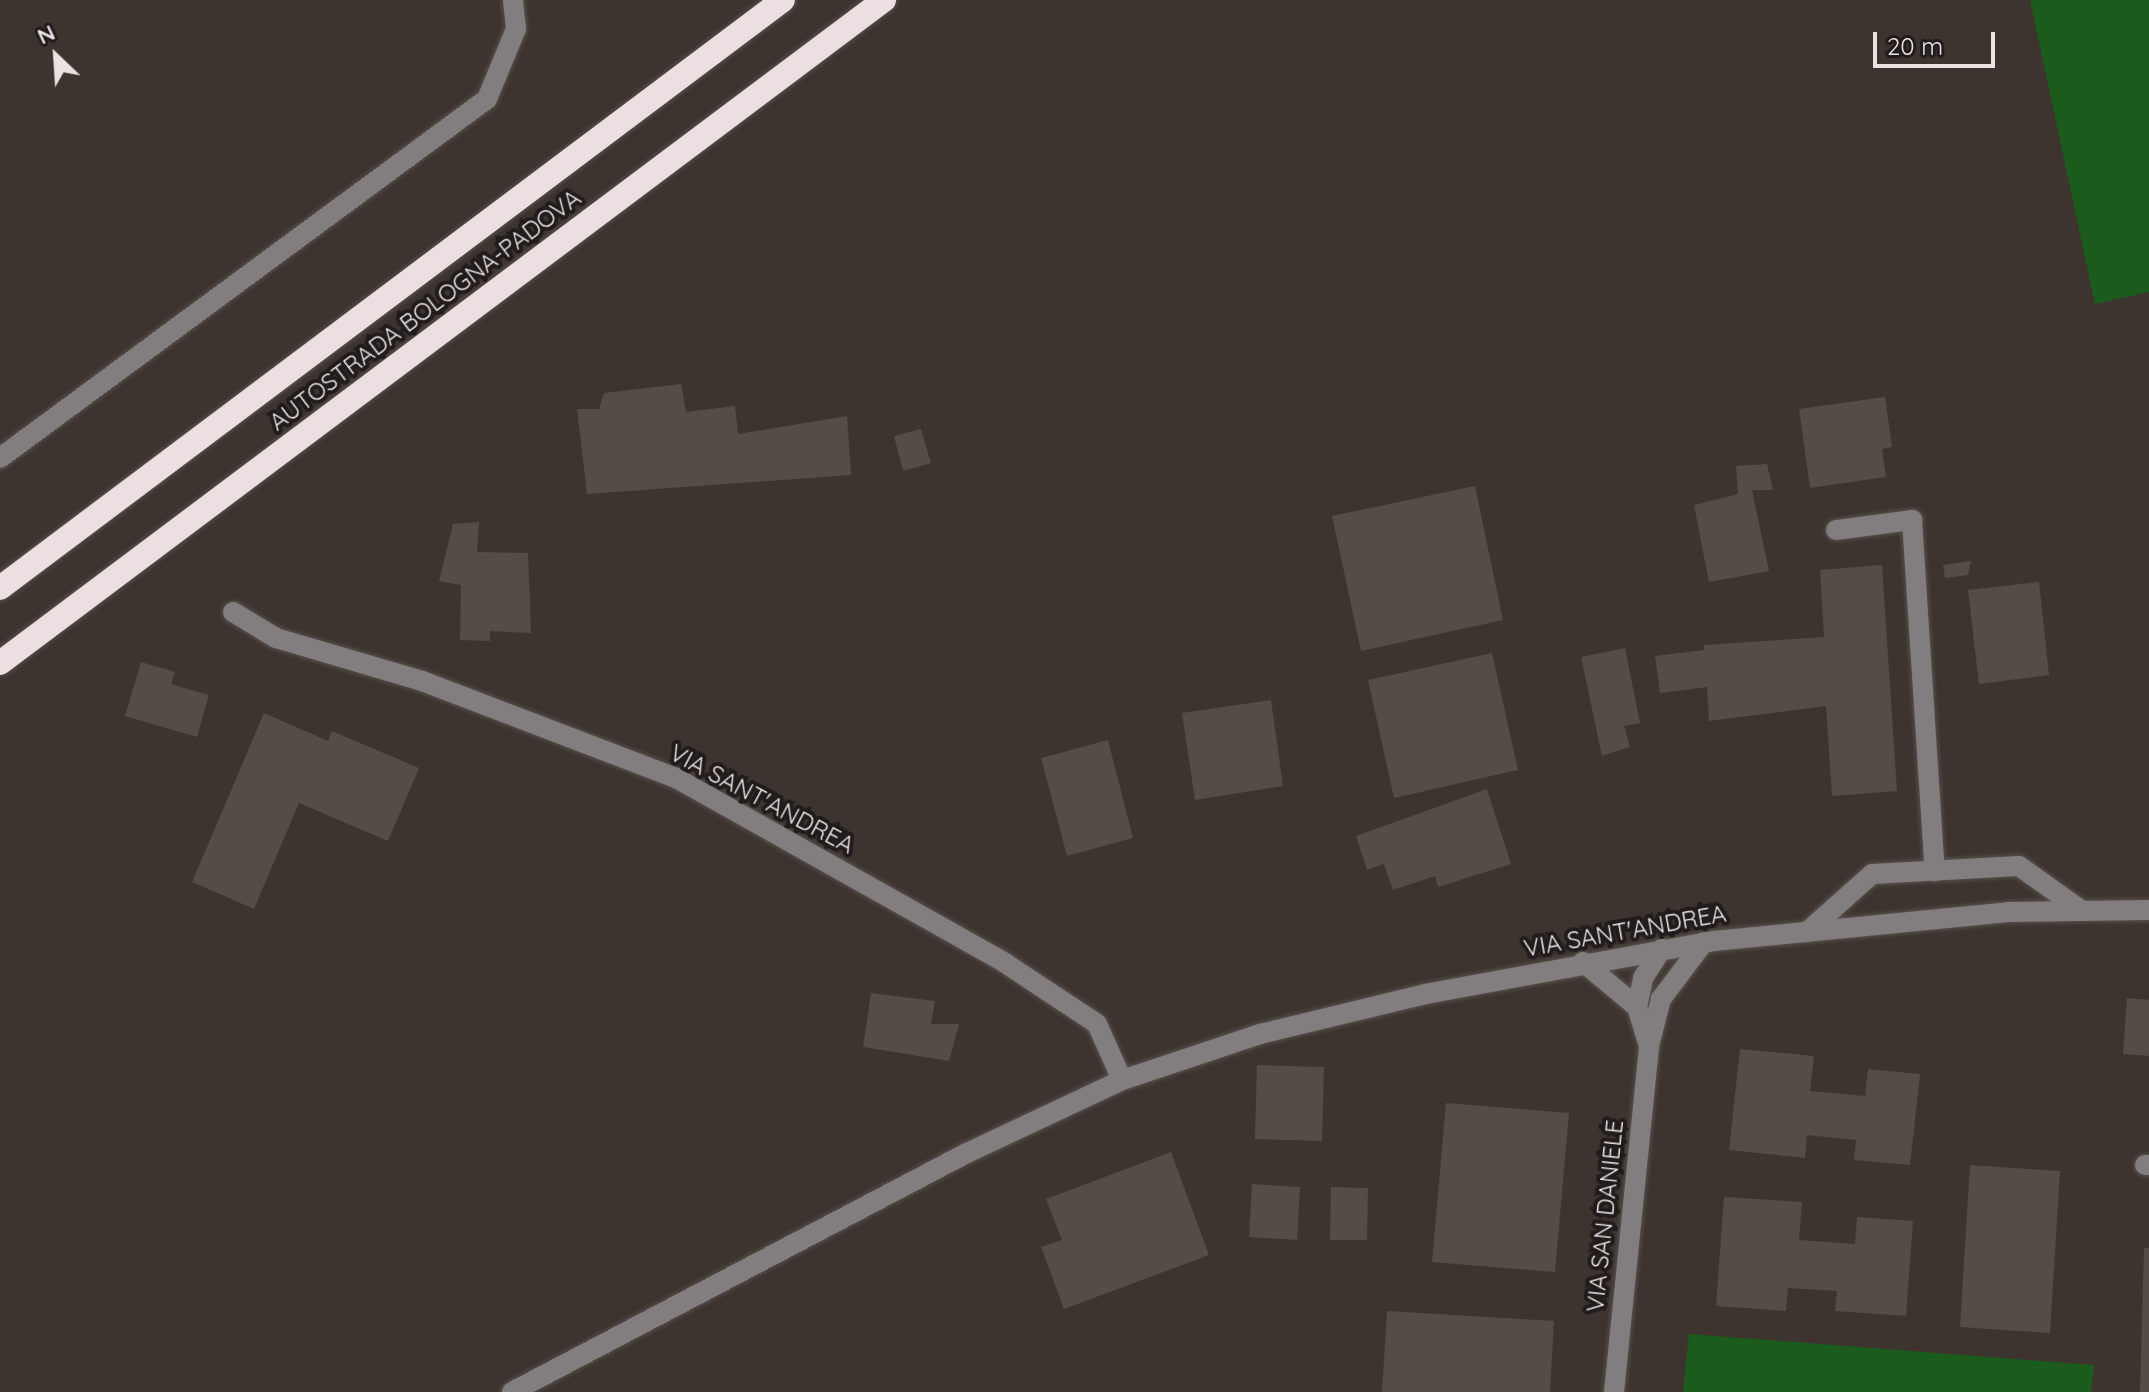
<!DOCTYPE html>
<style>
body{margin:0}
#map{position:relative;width:2149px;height:1392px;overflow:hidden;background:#3d3430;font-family:Quicksand,sans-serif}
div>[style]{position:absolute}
.green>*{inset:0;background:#1b5c1c}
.building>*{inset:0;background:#554b47}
.roads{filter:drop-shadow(0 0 2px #59504c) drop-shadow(0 0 2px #59504c)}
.minor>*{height:20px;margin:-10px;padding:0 10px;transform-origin:10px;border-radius:10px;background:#827d7e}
.highway>*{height:24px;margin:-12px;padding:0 12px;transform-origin:12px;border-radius:12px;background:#ecdfe2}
span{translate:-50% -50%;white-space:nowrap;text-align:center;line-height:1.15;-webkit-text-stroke:8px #211c1b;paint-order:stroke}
.street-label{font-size:24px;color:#e9e3e1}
.north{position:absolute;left:16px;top:16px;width:80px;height:80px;-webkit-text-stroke:6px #211c1b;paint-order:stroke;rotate:335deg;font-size:22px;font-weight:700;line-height:32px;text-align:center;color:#e9e3e1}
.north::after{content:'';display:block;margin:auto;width:28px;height:36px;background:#e9e3e1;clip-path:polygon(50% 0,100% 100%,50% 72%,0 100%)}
.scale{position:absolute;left:1873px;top:32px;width:122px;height:36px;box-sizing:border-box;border:4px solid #e9e3e1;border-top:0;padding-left:10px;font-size:24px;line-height:28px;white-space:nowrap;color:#e9e3e1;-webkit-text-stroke:6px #211c1b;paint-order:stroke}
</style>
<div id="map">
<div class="green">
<i style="clip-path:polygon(2030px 0,2149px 0,2149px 292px,2095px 304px)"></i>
<i style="clip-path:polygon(1689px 1334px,2094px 1365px,2091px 1392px,1683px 1392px)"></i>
</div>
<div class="building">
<i style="clip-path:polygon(681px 384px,686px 412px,735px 406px,738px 434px,847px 416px,851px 475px,587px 494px,577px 409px,599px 409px,604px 393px)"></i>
<i style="clip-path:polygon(1885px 397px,1892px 447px,1882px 449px,1886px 477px,1810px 488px,1799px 409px)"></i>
<i style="clip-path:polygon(921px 429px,931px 463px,903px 471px,894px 436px)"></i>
<i style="clip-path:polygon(1767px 464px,1773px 490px,1752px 490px,1769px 571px,1709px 582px,1694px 505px,1738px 494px,1736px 466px)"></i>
<i style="clip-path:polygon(1475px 486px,1503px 620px,1361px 651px,1332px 516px)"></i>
<i style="clip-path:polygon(479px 522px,477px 552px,528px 553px,531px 633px,490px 631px,490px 641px,460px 640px,461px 585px,439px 581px,453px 524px)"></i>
<i style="clip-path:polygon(1971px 561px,1968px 575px,1945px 578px,1943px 565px)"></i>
<i style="clip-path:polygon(1882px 565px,1897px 791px,1832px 796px,1826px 706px,1709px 721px,1707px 687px,1660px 693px,1655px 656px,1704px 650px,1704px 645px,1824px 637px,1820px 570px)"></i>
<i style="clip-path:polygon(2039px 582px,2049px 675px,1979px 684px,1968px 590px)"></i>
<i style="clip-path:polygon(1625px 648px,1640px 723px,1624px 726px,1630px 747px,1602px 756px,1581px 657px)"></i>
<i style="clip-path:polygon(1492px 653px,1518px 770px,1394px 798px,1368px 680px)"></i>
<i style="clip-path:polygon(141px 662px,175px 672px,171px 684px,209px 695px,197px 737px,125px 716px)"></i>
<i style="clip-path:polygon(1271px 700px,1283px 786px,1195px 800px,1182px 713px)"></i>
<i style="clip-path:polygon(264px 713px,328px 741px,332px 731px,419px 768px,388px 841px,299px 803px,254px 909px,192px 882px)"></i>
<i style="clip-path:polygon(1108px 740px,1133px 838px,1067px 856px,1041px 758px)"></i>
<i style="clip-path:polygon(1487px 789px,1511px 864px,1438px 887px,1435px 876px,1393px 890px,1384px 864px,1367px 870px,1356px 836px)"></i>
<i style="clip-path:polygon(871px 993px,935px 1001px,931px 1024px,959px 1024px,949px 1061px,863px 1047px)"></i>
<i style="clip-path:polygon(2127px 998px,2149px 1000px,2149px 1056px,2123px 1054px)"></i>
<i style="clip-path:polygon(1740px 1049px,1814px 1056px,1810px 1091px,1865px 1096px,1868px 1069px,1920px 1074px,1910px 1165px,1854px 1160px,1856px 1140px,1807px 1135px,1805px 1158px,1729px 1150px)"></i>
<i style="clip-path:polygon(1257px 1065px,1324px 1067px,1322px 1141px,1255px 1139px)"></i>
<i style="clip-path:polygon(1446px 1103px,1569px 1113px,1555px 1272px,1432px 1262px)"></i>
<i style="clip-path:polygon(1171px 1152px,1209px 1255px,1064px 1309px,1041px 1247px,1062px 1240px,1046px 1199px)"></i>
<i style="clip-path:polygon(1970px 1165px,2060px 1171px,2050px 1333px,1960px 1327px)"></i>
<i style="clip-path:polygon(1252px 1184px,1300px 1187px,1297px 1240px,1249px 1237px)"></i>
<i style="clip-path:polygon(1331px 1187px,1368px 1188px,1367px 1240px,1330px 1240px)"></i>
<i style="clip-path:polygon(1724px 1197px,1802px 1202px,1799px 1240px,1855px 1244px,1857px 1217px,1913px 1221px,1906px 1316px,1835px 1311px,1837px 1291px,1788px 1288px,1786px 1311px,1716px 1306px)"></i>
<i style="clip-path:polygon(2144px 1248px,2149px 1248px,2149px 1392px,2140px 1392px)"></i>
<i style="clip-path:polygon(1387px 1311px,1554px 1321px,1550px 1392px,1382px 1392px)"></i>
</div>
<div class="roads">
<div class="minor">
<i style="left:0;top:458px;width:605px;rotate:-36.4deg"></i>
<i style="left:487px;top:99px;width:76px;rotate:-67.5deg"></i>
<i style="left:516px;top:29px;width:29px;rotate:-96deg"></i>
<i style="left:1836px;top:530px;width:77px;rotate:-7.5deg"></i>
<i style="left:1912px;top:520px;width:352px;rotate:86.3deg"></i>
<i style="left:233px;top:612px;width:50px;rotate:31.2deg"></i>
<i style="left:276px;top:638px;width:152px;rotate:16.4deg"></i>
<i style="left:422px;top:681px;width:272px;rotate:20.9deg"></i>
<i style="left:676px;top:778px;width:377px;rotate:29.3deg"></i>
<i style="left:1005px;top:963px;width:110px;rotate:33.5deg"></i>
<i style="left:1097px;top:1024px;width:61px;rotate:65.9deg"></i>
<i style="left:1807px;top:932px;width:87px;rotate:-41.7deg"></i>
<i style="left:1872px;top:874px;width:147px;rotate:-3.1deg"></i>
<i style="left:2019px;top:866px;width:77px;rotate:35.5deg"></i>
<i style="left:1583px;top:962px;width:70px;rotate:39.8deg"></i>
<i style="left:1637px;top:1007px;width:41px;rotate:72.9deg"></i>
<i style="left:1637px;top:1007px;width:30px;rotate:-78deg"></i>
<i style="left:1643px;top:978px;width:35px;rotate:-57deg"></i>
<i style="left:2145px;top:1165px;width:4px"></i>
<i style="left:512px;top:1392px;width:512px;rotate:-27.72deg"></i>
<i style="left:965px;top:1154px;width:174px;rotate:-25.2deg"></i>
<i style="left:1122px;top:1080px;width:145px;rotate:-18.4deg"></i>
<i style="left:1260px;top:1034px;width:170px;rotate:-13.6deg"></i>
<i style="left:1425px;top:994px;width:294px;rotate:-10.4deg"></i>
<i style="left:1714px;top:941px;width:296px;rotate:-5.6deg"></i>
<i style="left:2009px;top:912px;width:140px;rotate:-0.8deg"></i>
<i style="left:1614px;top:1392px;width:348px;rotate:-84.2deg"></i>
<i style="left:1649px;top:1046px;width:49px;rotate:-75.7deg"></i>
<i style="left:1661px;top:999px;width:71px;rotate:-53deg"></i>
</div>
<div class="highway">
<i style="left:0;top:588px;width:979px;rotate:-36.91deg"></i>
<i style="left:0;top:663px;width:1105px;rotate:-36.87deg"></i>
</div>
</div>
<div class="street-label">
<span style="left:425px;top:310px;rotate:-37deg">AUTOSTRADA BOLOGNA-PADOVA</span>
<span style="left:762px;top:799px;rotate:28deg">VIA SANT'ANDREA</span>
<span style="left:1625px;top:931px;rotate:-10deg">VIA SANT'ANDREA</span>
<span style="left:1605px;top:1216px;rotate:-84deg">VIA SAN DANIELE</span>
</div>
<div class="north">N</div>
<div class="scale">20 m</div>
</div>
